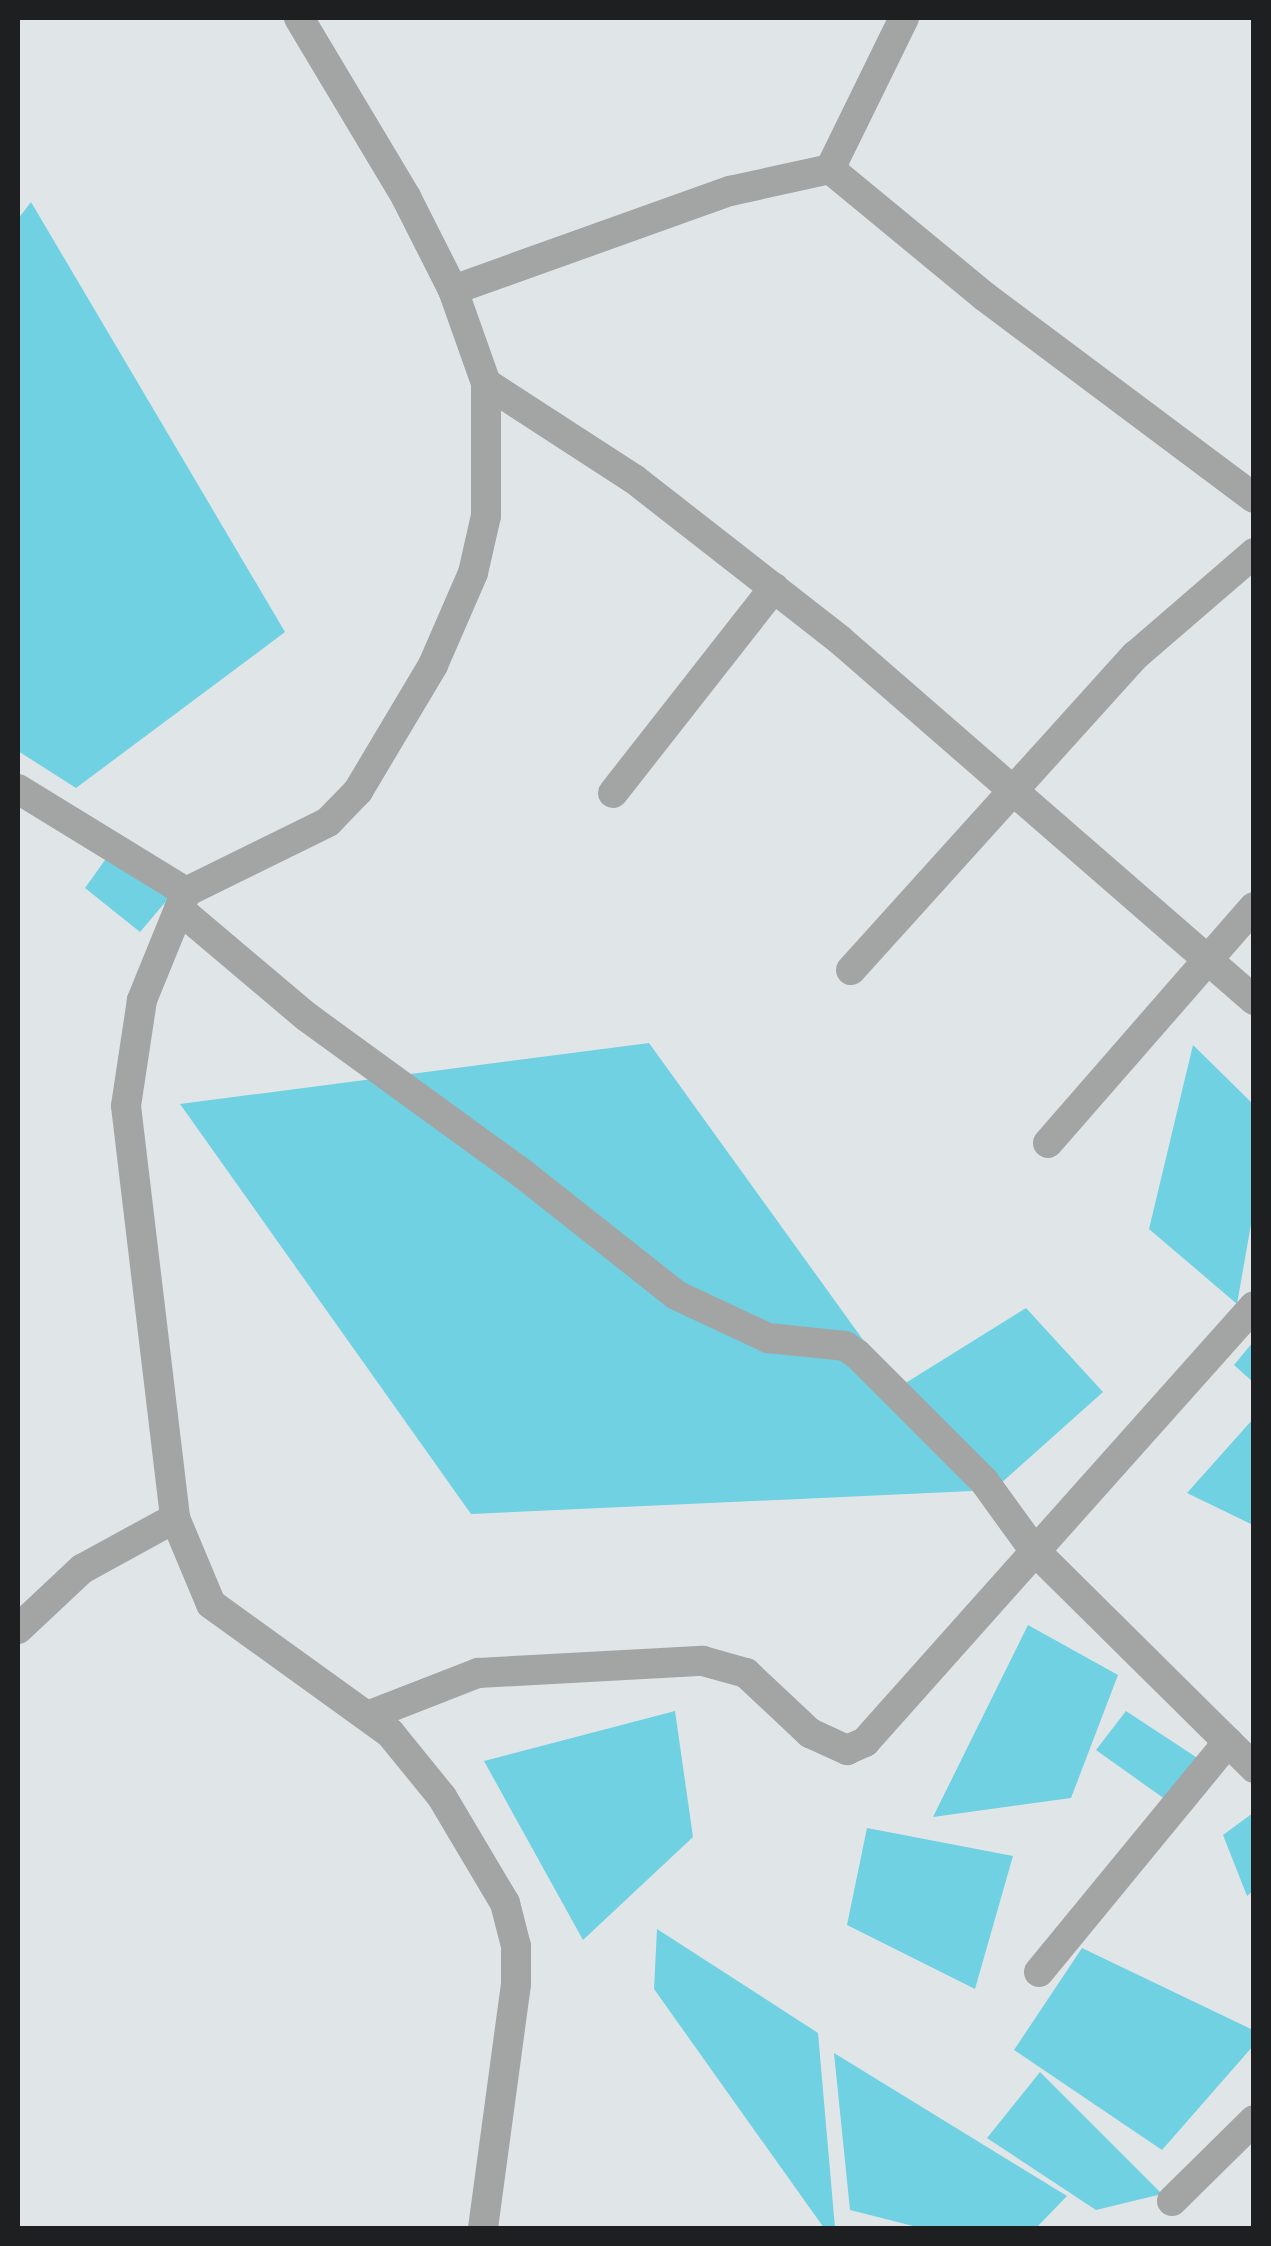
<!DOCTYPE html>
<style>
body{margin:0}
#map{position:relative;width:1271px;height:2246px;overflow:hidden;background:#e0e6e8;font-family:Manrope,sans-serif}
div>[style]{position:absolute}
.green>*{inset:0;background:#6fd1e2}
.street>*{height:30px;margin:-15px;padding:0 15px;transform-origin:15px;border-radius:15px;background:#a2a5a4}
span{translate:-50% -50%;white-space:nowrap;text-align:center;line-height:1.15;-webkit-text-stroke:10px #fff;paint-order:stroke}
.frame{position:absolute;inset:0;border:20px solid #1d1f20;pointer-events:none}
</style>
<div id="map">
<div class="green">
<i style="clip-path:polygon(31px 202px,285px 632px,76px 788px,18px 751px,18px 219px)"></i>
<i style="clip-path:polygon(110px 853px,173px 893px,140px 932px,85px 888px)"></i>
<i style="clip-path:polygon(649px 1043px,972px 1491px,471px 1514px,180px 1104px)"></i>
<i style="clip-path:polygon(1193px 1045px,1253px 1104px,1253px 1213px,1237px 1304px,1149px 1229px)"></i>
<i style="clip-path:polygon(1026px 1308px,1103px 1392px,1000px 1484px,904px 1384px)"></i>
<i style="clip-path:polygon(1253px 1342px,1253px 1382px,1234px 1365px)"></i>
<i style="clip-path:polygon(1253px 1419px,1253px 1525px,1187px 1493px)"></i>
<i style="clip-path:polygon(1028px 1625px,1118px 1675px,1071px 1798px,933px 1817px)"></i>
<i style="clip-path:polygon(675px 1711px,693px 1837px,583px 1940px,484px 1761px)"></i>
<i style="clip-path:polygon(1126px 1711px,1205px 1763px,1169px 1802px,1096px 1750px)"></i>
<i style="clip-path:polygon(1253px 1813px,1253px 1891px,1247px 1896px,1223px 1835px)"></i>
<i style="clip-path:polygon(867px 1828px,1013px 1856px,975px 1989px,847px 1925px)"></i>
<i style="clip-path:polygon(657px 1929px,818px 2033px,835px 2228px,824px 2228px,654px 1989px)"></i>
<i style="clip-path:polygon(1082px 1948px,1253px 2030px,1253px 2046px,1162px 2150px,1014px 2050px)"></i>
<i style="clip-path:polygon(834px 2053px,1067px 2196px,1036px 2228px,921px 2228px,850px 2210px)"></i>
<i style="clip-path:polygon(1040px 2072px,1162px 2194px,1096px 2210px,987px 2138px)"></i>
</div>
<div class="street">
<i style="left:299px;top:18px;width:209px;rotate:59.1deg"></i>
<i style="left:406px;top:197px;width:104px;rotate:63.2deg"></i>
<i style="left:453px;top:290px;width:99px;rotate:70.5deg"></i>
<i style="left:830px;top:169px;width:168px;rotate:-63.9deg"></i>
<i style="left:453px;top:290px;width:294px;rotate:-19.7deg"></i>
<i style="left:730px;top:191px;width:102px;rotate:-12.4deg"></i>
<i style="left:830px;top:169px;width:200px;rotate:39.5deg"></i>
<i style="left:984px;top:296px;width:337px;rotate:36.8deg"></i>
<i style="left:18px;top:789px;width:197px;rotate:31.5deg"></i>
<i style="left:186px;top:892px;width:158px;rotate:-26.2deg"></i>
<i style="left:328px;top:822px;width:43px;rotate:-45.9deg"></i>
<i style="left:358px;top:791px;width:147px;rotate:-59.2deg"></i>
<i style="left:433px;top:665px;width:100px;rotate:-66.5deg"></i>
<i style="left:473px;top:573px;width:58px;rotate:-77.2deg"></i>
<i style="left:486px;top:516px;width:133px;rotate:-90deg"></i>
<i style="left:486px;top:383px;width:176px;rotate:33deg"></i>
<i style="left:634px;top:479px;width:261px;rotate:38deg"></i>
<i style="left:840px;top:640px;width:549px;rotate:41.01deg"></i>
<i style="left:613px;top:793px;width:261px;rotate:-51.9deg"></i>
<i style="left:186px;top:892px;width:117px;rotate:112.2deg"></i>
<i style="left:142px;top:1000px;width:107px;rotate:98.6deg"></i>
<i style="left:126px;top:1106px;width:415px;rotate:83.2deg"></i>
<i style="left:175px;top:1518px;width:93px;rotate:67.3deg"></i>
<i style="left:211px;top:1604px;width:221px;rotate:35.8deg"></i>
<i style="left:390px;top:1733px;width:82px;rotate:50.9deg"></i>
<i style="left:442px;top:1797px;width:123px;rotate:59.3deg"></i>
<i style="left:505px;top:1903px;width:44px;rotate:75.7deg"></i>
<i style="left:516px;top:1946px;width:38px;rotate:90deg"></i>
<i style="left:516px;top:1984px;width:246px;rotate:97.7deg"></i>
<i style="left:179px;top:909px;width:167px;rotate:40.2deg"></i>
<i style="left:307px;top:1017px;width:267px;rotate:36deg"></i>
<i style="left:523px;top:1174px;width:195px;rotate:38.3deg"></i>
<i style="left:676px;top:1295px;width:102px;rotate:25.1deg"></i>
<i style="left:768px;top:1338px;width:77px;rotate:5.9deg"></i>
<i style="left:845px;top:1346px;width:14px;rotate:34deg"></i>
<i style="left:857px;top:1354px;width:180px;rotate:45deg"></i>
<i style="left:984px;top:1481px;width:85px;rotate:54.1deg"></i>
<i style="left:1034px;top:1550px;width:310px;rotate:44.7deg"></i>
<i style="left:851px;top:970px;width:425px;rotate:-47.9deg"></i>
<i style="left:1136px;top:655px;width:156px;rotate:-40.8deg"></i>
<i style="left:1048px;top:1143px;width:313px;rotate:-48.9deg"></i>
<i style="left:18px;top:1629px;width:88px;rotate:-43.2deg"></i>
<i style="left:82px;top:1569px;width:106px;rotate:-28.7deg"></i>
<i style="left:370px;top:1715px;width:116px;rotate:-21.3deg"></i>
<i style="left:478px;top:1673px;width:225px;rotate:-3.1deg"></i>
<i style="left:703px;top:1661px;width:45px;rotate:15.6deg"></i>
<i style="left:746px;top:1673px;width:88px;rotate:43.2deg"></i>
<i style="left:810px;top:1733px;width:41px;rotate:24.7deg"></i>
<i style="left:847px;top:1750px;width:20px;rotate:-24deg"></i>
<i style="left:865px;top:1742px;width:584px;rotate:-48.26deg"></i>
<i style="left:1039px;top:1972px;width:298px;rotate:-50.6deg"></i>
<i style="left:1172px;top:2201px;width:115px;rotate:-44.6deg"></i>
</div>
<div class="frame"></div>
</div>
